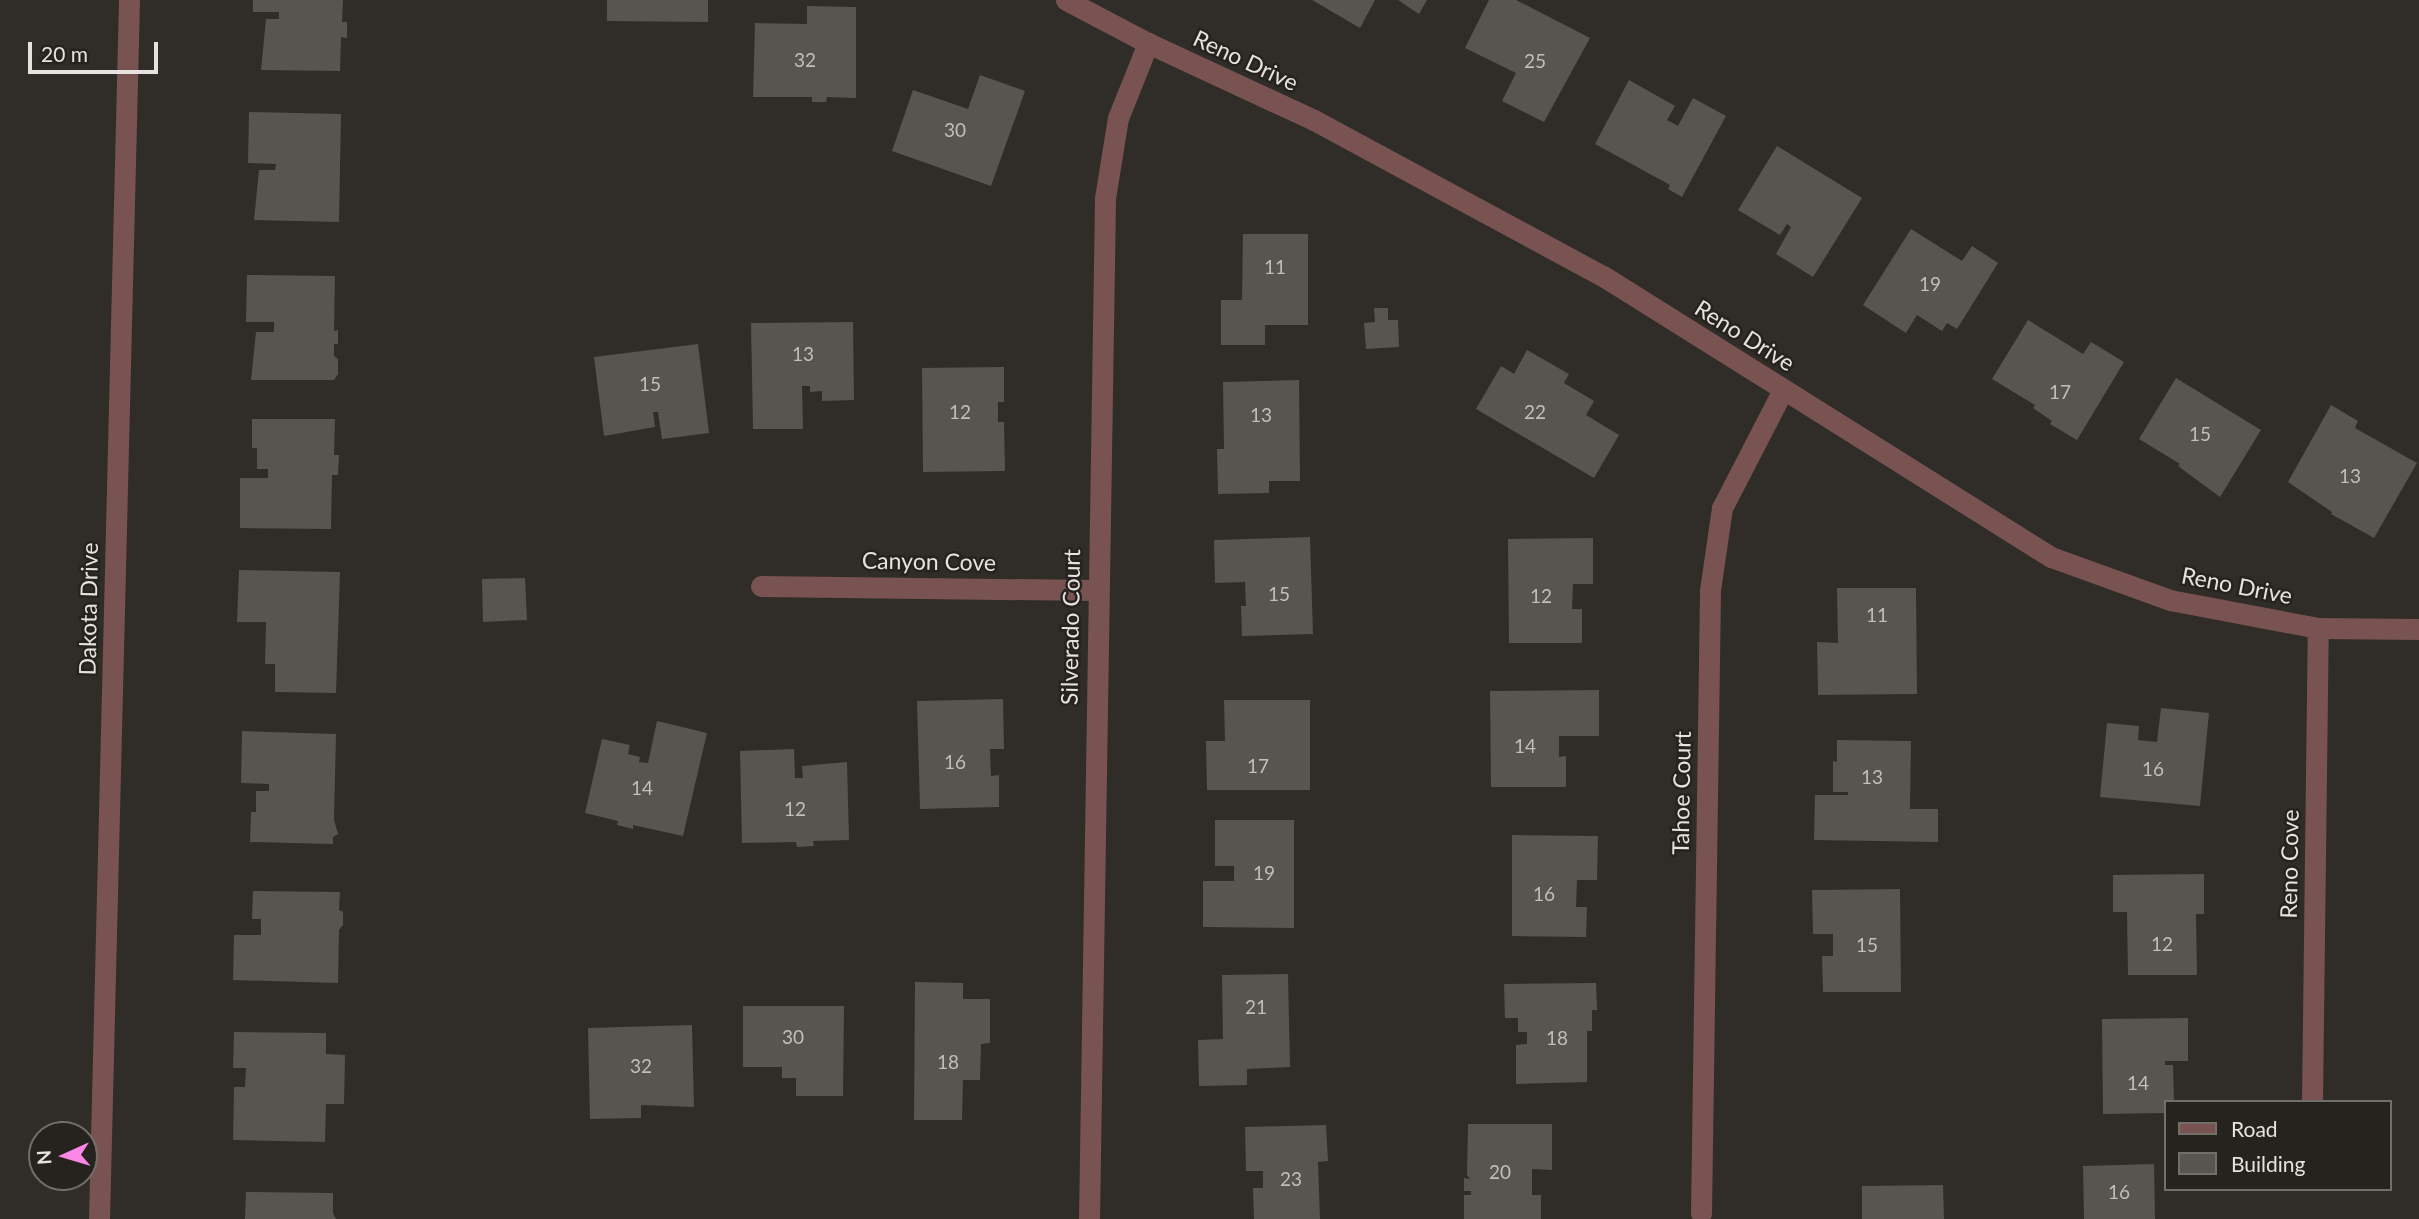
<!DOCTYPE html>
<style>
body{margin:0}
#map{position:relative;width:2419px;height:1219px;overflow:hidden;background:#302c28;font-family:Lato,sans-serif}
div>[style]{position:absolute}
.building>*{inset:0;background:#585450}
.minor>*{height:21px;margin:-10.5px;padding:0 10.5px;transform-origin:10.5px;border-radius:10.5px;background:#785352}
span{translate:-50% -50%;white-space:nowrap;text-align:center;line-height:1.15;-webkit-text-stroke:5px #26231e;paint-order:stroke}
.number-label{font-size:19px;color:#c2bebb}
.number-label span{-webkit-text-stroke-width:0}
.street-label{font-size:23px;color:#e5e2df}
.legend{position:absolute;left:2164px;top:1100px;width:228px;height:91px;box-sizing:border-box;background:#26231e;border:2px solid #726f6b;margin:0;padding:9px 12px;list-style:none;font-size:21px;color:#e5e2df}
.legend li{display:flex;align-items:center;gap:14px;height:35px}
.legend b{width:35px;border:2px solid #726f6b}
.north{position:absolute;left:28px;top:1121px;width:70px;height:70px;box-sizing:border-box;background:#26231e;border:2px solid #726f6b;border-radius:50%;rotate:266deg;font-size:19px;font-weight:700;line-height:28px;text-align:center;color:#e5e2df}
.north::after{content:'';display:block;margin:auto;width:24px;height:32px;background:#fa87e6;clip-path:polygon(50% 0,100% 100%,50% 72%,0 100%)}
.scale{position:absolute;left:28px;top:42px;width:130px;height:32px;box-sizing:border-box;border:4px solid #e5e2df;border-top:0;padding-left:9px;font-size:21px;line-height:24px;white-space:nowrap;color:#e5e2df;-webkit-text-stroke:5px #26231e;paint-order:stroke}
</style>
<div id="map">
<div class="building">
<i style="clip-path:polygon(253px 0,343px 0,342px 22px,347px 22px,347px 38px,341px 37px,340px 71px,261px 70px,266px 19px,279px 19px,279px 12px,253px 12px)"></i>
<i style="clip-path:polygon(607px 0,708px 0,708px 22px,607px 21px)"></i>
<i style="clip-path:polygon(1312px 0,1375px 0,1360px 28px)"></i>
<i style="clip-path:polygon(1398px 0,1427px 0,1419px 14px)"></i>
<i style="clip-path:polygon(1489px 0,1516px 0,1590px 38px,1544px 122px,1502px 101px,1516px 73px,1465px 48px)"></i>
<i style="clip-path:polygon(807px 6px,856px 7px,856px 98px,827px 97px,826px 102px,812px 102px,812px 97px,753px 97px,755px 23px,807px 24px)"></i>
<i style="clip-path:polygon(980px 75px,1025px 91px,991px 186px,892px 151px,913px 90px,968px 109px)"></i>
<i style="clip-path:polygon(1629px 80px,1675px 106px,1667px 120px,1678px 126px,1693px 98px,1726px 116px,1682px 197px,1668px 189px,1670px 185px,1595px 144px)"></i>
<i style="clip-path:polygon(249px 112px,341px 114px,339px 222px,254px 220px,259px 170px,275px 170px,276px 164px,248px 163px)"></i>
<i style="clip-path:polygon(1777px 146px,1862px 198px,1813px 277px,1776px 254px,1791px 227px,1787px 224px,1780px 235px,1738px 210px)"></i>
<i style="clip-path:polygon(1911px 229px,1962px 261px,1972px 246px,1998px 263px,1957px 329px,1947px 323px,1942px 331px,1917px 315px,1906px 333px,1863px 305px)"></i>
<i style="clip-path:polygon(1243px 234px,1308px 234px,1308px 325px,1265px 325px,1265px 345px,1221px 345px,1221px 300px,1242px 300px)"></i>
<i style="clip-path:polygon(247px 275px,335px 276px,334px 331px,338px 330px,338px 344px,334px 344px,334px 356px,338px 359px,338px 374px,334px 380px,251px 380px,256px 332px,274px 332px,274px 322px,246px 322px)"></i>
<i style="clip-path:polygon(1374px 308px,1388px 308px,1388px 320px,1398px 320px,1399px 347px,1366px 349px,1364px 323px,1375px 322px)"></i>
<i style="clip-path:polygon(2028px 320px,2083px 354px,2091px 342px,2124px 362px,2077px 440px,2050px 424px,2052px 421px,2033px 408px,2035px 405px,1992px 379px)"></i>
<i style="clip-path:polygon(853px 322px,854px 400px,822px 401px,822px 391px,810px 392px,810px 386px,802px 386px,803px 429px,753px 429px,751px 323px)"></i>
<i style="clip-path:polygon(698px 344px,709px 433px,662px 439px,658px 412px,653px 412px,655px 427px,604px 436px,594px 357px)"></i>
<i style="clip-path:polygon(1527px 350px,1569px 374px,1564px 383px,1594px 401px,1586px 415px,1619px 435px,1594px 478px,1476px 409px,1501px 366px,1514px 374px)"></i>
<i style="clip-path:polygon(1004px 367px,1004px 402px,998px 402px,998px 422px,1004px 422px,1005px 471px,923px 472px,922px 368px)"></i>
<i style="clip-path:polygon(2176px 378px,2261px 430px,2220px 497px,2178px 466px,2180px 464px,2139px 439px)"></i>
<i style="clip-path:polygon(1299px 380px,1300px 481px,1269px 481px,1269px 493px,1218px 494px,1217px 449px,1224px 449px,1223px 382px)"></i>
<i style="clip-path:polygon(2331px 405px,2358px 421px,2355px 428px,2417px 463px,2374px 538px,2331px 514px,2332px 512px,2288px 482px)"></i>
<i style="clip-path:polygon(252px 419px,335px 419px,334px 455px,339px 455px,338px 475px,332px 475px,331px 529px,240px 528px,240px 478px,268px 478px,268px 469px,257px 469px,257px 448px,252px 448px)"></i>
<i style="clip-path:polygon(1310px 537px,1313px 634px,1242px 636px,1241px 606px,1246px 606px,1245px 582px,1215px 583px,1214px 540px)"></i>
<i style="clip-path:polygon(1593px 538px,1593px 584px,1573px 584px,1572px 609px,1582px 609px,1582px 643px,1509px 643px,1508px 539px)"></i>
<i style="clip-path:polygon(239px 570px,340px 572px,336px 693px,275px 692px,275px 664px,265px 664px,266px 622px,237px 622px)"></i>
<i style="clip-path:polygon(525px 578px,527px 620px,483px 622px,482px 579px)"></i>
<i style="clip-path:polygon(1837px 588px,1916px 588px,1917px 694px,1818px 695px,1817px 642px,1838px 643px)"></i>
<i style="clip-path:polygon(1599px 690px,1599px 736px,1559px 736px,1559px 757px,1566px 756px,1566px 787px,1491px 787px,1490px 691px)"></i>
<i style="clip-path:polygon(1003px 699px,1004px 749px,990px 749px,991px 776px,999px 775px,999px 807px,920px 809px,917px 701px)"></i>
<i style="clip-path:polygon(1224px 700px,1310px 700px,1310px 790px,1207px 790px,1206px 741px,1225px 741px)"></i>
<i style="clip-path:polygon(2161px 708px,2209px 713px,2200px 806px,2100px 797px,2107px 723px,2139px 726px,2138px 740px,2157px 742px)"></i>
<i style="clip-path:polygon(657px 721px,707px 733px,683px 836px,633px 825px,633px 829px,617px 825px,618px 821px,585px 813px,602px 739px,630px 745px,628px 754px,640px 757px,639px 762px,648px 763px)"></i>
<i style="clip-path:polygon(242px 731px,336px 734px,334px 820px,338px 834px,333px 837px,333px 844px,250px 842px,251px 812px,256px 812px,256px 791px,269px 791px,269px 784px,241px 783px)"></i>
<i style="clip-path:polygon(1837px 740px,1911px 741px,1910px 809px,1938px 809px,1938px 842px,1814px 840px,1815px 795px,1848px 795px,1848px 792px,1833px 792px,1833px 761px,1837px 762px)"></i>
<i style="clip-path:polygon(794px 749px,795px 778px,803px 778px,802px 766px,847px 762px,849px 840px,813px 841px,814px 846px,797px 847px,796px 842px,742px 843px,740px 751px)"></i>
<i style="clip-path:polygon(1215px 820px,1294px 820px,1294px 928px,1203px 927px,1203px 881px,1234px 881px,1234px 866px,1215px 866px)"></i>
<i style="clip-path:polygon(1512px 835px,1598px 836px,1597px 880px,1577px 880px,1576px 907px,1587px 907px,1586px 937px,1512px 936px)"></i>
<i style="clip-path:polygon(2204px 874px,2204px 914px,2196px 914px,2197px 975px,2128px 975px,2127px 912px,2113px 912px,2113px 875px)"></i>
<i style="clip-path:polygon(1900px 889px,1901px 992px,1823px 992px,1822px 956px,1833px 956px,1833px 934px,1813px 934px,1812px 890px)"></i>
<i style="clip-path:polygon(253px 891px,340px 892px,339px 910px,343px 912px,343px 925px,339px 930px,338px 983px,233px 980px,234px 935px,261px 935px,261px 919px,252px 919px)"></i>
<i style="clip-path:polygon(1288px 974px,1290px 1067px,1247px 1069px,1247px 1085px,1199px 1086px,1198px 1040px,1223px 1039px,1222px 975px)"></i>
<i style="clip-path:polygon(915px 982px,963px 983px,963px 999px,990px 999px,990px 1043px,981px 1044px,980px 1080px,963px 1080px,962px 1120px,914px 1120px)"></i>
<i style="clip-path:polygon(1596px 983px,1597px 1010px,1592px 1010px,1592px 1031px,1587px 1031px,1587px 1082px,1516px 1084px,1516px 1045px,1527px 1044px,1527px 1032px,1518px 1032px,1518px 1018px,1505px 1018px,1504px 984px)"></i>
<i style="clip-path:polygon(743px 1006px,844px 1006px,843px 1096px,796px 1096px,796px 1078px,782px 1078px,782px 1067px,743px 1067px)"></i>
<i style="clip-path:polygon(2188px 1018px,2188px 1061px,2165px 1061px,2165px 1065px,2173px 1065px,2174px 1102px,2165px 1102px,2165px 1113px,2103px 1114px,2102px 1019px)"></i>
<i style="clip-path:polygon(692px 1025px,694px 1107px,641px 1105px,641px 1118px,590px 1119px,588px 1028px)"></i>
<i style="clip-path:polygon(234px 1032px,326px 1033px,326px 1054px,345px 1055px,344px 1104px,326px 1104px,325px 1142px,233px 1140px,234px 1087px,245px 1087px,246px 1068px,233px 1068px)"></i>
<i style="clip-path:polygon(1468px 1124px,1552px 1124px,1552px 1170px,1532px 1169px,1532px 1195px,1541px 1195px,1541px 1219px,1464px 1219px,1464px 1195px,1471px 1195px,1471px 1191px,1464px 1191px,1464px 1178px,1470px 1179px,1467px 1175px)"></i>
<i style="clip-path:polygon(1326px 1125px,1328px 1161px,1318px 1162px,1320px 1219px,1254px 1219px,1253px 1188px,1263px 1188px,1263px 1171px,1246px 1171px,1245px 1127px)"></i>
<i style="clip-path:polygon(2154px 1164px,2155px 1219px,2084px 1219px,2083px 1166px)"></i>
<i style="clip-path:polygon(1943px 1185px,1944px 1219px,1862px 1219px,1862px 1186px)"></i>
<i style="clip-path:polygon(246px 1192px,333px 1193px,333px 1213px,336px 1219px,245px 1219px)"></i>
</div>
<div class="minor">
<i style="left:1066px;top:0;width:93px;rotate:27.7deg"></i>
<i style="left:1148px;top:43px;width:183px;rotate:24.9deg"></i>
<i style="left:1314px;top:120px;width:328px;rotate:28.4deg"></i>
<i style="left:1603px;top:276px;width:529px;rotate:32.1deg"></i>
<i style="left:2051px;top:557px;width:127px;rotate:19.9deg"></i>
<i style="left:2170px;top:600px;width:151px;rotate:10.7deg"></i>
<i style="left:2318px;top:628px;width:101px;rotate:0.6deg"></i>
<i style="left:761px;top:586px;width:335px;rotate:0.7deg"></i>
<i style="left:2312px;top:1102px;width:474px;rotate:-89.3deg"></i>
<i style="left:1701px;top:1213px;width:623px;rotate:-89.17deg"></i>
<i style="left:1710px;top:590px;width:83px;rotate:-81.7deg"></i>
<i style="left:1722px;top:508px;width:133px;rotate:-62.7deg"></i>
<i style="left:99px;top:1219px;width:1219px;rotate:-88.59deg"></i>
<i style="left:1089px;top:1219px;width:1021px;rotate:-89.1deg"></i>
<i style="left:1105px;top:198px;width:81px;rotate:-80.8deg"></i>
<i style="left:1118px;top:118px;width:81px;rotate:-68.2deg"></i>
</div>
<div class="number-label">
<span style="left:805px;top:60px">32</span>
<span style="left:1535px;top:61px">25</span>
<span style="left:955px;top:130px">30</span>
<span style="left:1275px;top:267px">11</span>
<span style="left:1930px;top:284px">19</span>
<span style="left:803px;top:354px">13</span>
<span style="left:650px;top:384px">15</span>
<span style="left:2060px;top:392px">17</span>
<span style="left:960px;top:412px">12</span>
<span style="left:1535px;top:412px">22</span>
<span style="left:1261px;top:415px">13</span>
<span style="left:2200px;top:434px">15</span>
<span style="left:2350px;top:476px">13</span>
<span style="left:1279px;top:594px">15</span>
<span style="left:1541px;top:596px">12</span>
<span style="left:1877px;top:615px">11</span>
<span style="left:1525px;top:746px">14</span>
<span style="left:955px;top:762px">16</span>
<span style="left:1258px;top:766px">17</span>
<span style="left:2153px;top:769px">16</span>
<span style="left:1872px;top:777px">13</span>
<span style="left:642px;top:788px">14</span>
<span style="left:795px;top:809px">12</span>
<span style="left:1264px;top:873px">19</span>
<span style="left:1544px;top:894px">16</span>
<span style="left:2162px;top:944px">12</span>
<span style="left:1867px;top:945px">15</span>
<span style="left:1256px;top:1007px">21</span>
<span style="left:793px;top:1037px">30</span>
<span style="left:1557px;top:1038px">18</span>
<span style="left:948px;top:1062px">18</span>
<span style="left:641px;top:1066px">32</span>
<span style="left:2138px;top:1083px">14</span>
<span style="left:1500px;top:1172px">20</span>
<span style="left:1291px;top:1179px">23</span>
<span style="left:2119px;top:1192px">16</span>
</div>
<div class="street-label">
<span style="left:1246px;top:60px;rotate:25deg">Reno Drive</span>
<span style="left:1745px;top:335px;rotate:32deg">Reno Drive</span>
<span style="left:929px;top:561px;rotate:1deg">Canyon Cove</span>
<span style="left:2237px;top:585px;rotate:11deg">Reno Drive</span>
<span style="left:88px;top:609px;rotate:-89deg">Dakota Drive</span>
<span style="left:1070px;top:627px;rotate:-89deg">Silverado Court</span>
<span style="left:1681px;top:793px;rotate:-89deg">Tahoe Court</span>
<span style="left:2289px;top:864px;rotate:-89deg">Reno Cove</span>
</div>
<ul class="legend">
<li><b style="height:9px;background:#785352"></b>Road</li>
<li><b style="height:19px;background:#585450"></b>Building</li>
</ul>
<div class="north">N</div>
<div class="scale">20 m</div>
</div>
